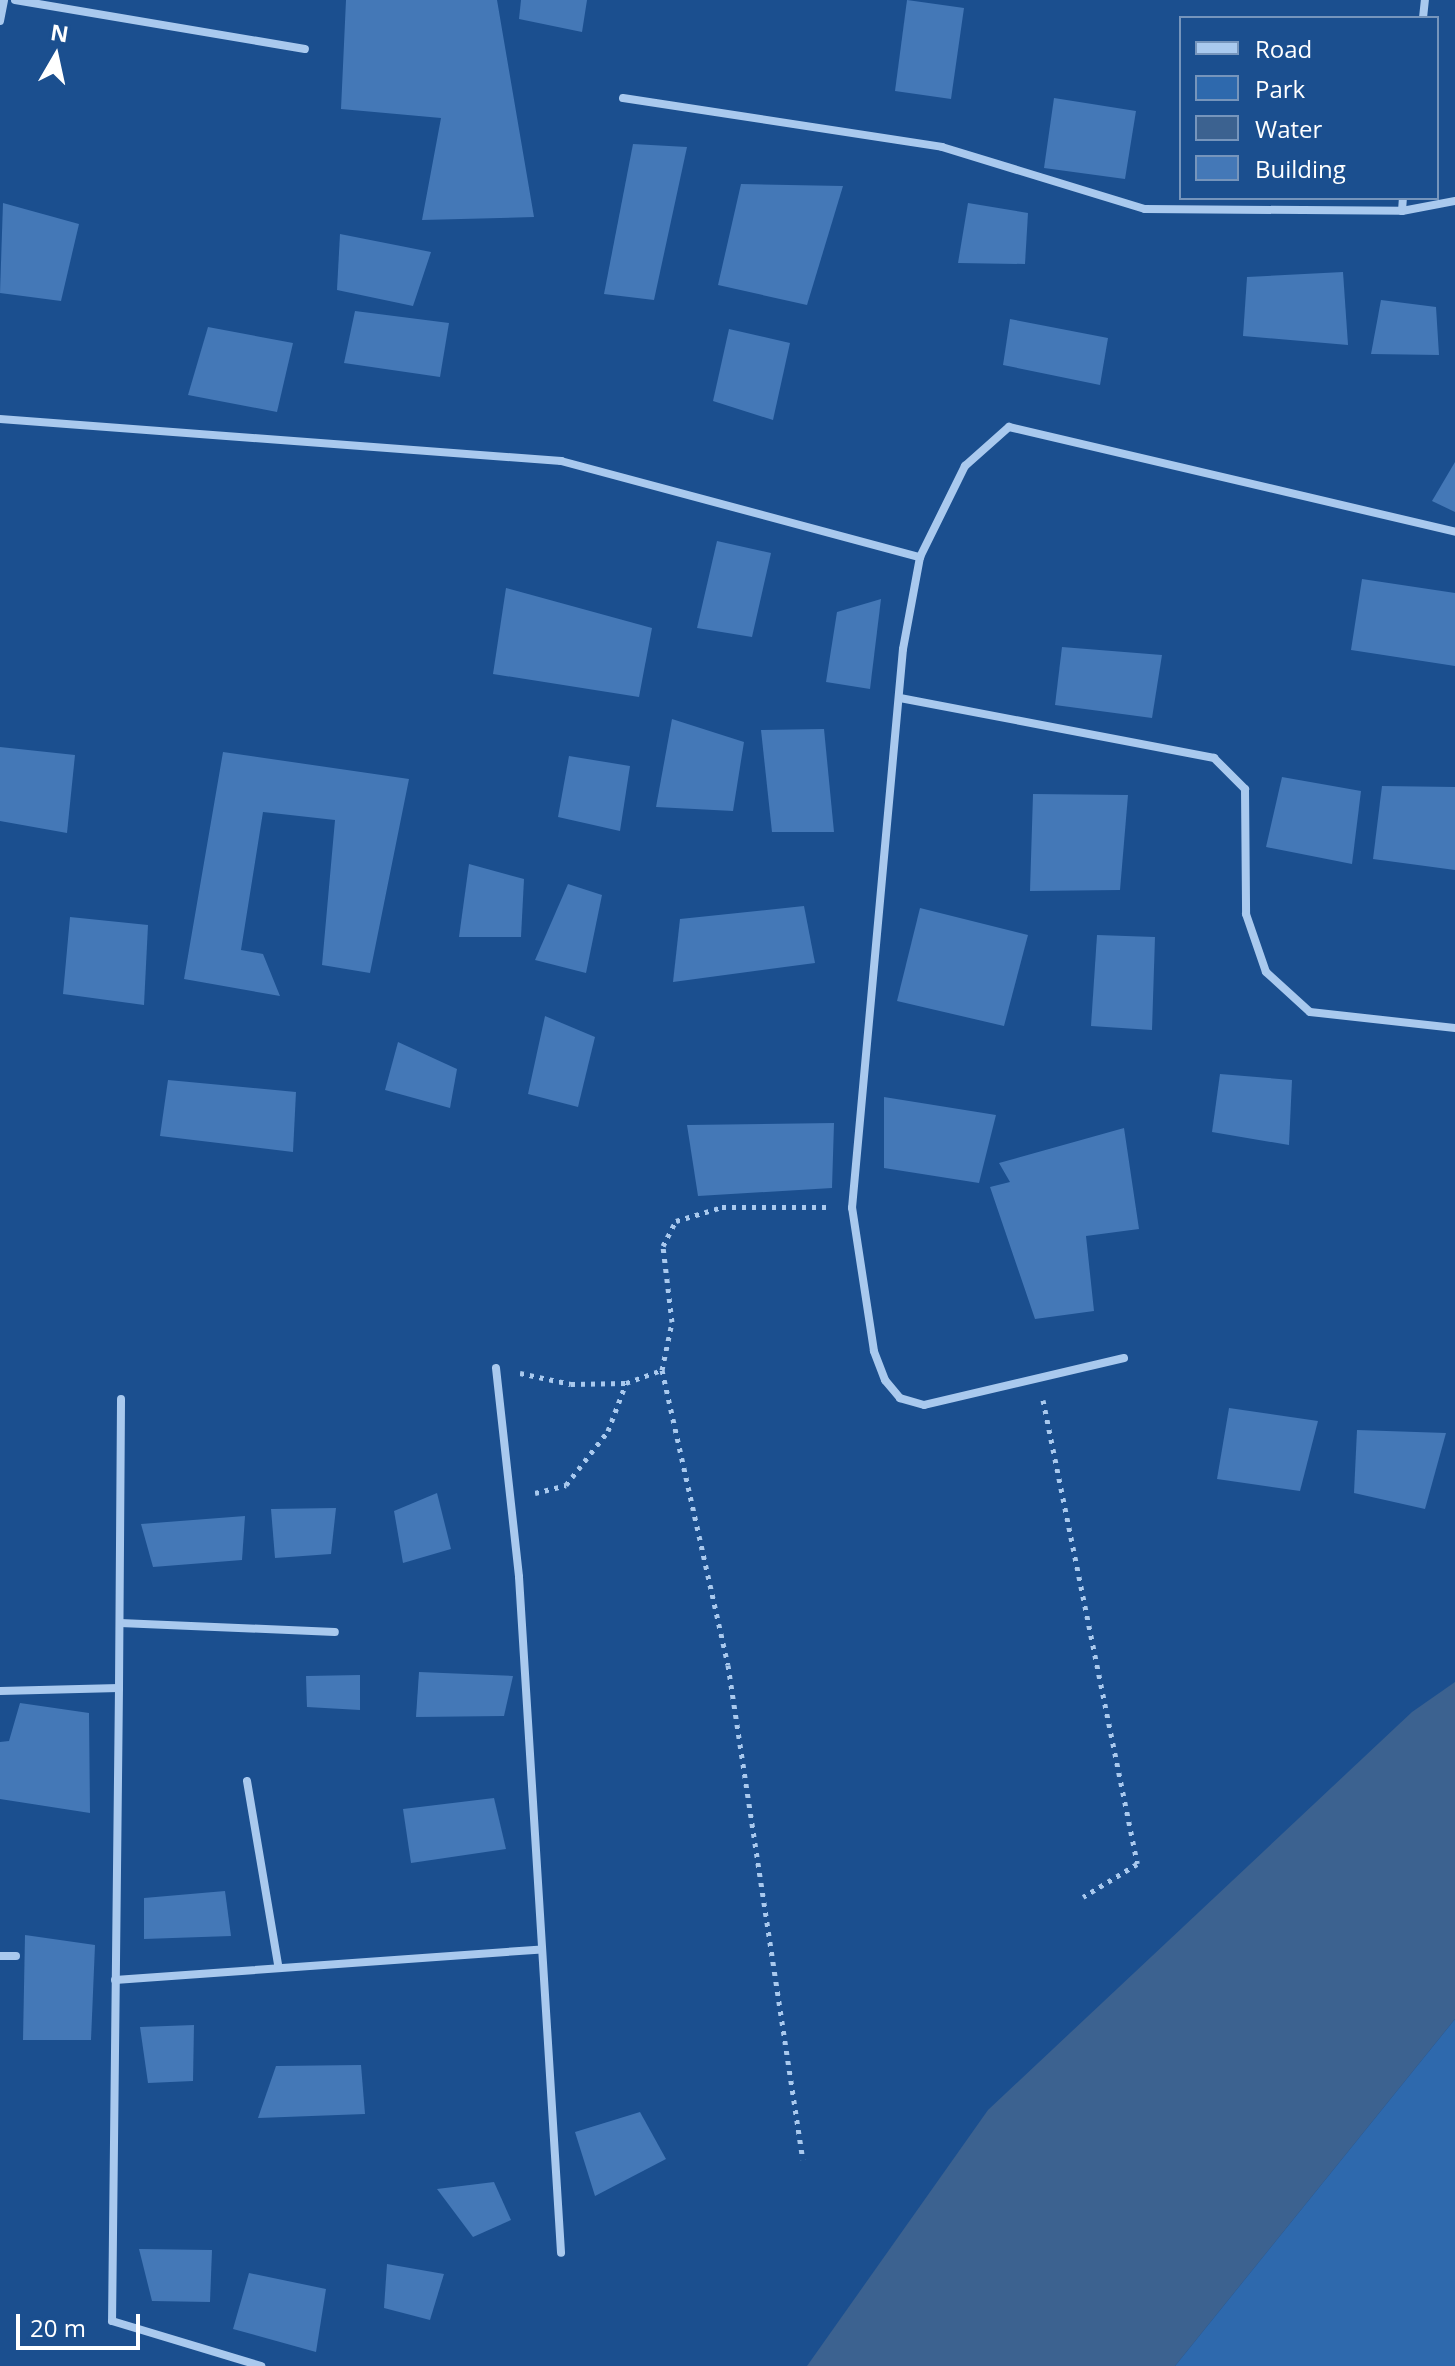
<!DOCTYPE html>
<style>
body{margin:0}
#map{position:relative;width:1455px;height:2366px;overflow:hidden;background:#1b4f8f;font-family:"Open Sans",sans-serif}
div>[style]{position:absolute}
.green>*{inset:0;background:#2e69ad}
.water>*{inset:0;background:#3c6290}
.building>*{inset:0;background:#4478b7}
.path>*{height:5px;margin-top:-2.5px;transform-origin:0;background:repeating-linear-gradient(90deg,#a9c9ee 0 4px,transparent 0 10px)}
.minor>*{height:8px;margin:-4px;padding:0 4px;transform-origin:4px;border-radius:4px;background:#a9c9ee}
span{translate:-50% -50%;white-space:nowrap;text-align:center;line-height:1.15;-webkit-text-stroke:8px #1b4f8f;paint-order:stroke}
.legend{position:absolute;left:1179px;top:16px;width:260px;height:184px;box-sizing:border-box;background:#1b4f8f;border:2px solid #7695bc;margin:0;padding:10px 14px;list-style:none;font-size:24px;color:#fff}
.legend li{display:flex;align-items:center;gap:16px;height:40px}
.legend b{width:40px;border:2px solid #7695bc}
.north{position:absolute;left:16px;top:16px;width:80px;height:80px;-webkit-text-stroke:6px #1b4f8f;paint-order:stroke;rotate:9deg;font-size:22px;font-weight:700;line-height:32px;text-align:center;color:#fff}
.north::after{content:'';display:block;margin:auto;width:28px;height:36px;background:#fff;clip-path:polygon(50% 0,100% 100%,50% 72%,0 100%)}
.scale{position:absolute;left:16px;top:2314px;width:124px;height:36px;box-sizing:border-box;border:4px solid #fff;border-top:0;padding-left:10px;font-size:24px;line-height:28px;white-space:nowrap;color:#fff;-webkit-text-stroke:6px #1b4f8f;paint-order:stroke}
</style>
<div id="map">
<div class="green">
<i style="clip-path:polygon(1455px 2019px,1455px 2366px,1175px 2366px)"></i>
</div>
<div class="water">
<i style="clip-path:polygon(1455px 1682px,1455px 2019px,1175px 2366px,807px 2366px,988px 2110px,1412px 1712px)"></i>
</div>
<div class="building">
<i style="clip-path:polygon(346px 0,497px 0,534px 217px,422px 220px,441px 118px,341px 109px)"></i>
<i style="clip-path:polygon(521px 0,587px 0,582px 32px,519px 19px)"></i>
<i style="clip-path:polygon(907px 0,964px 8px,951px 99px,895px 91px)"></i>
<i style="clip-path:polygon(1054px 98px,1136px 111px,1125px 179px,1044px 168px)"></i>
<i style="clip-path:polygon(633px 144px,687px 147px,654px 300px,604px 294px)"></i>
<i style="clip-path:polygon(741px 184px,843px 186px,807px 305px,718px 285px)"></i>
<i style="clip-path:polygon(3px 203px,79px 224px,61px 301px,0 293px)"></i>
<i style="clip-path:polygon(968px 203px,1028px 213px,1025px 264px,958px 263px)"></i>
<i style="clip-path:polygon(340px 234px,431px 252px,413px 306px,337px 290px)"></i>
<i style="clip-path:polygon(1343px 272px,1348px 345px,1243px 336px,1247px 277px)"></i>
<i style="clip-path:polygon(1381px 300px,1436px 307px,1439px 355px,1371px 354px)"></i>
<i style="clip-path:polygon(355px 311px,449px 323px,440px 377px,344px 363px)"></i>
<i style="clip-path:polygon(1010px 319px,1108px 338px,1100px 385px,1003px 365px)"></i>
<i style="clip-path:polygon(208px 327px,293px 343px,277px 412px,188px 395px)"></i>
<i style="clip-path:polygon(729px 329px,790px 343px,773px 420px,713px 401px)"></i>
<i style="clip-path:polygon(1455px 462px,1455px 512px,1432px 501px)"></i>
<i style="clip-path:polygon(717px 541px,771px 553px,752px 637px,697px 628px)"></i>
<i style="clip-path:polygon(1362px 579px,1455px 593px,1455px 666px,1351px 650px)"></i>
<i style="clip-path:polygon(506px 588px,652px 628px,639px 697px,493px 674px)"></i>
<i style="clip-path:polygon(881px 599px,870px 689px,826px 682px,837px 612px)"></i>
<i style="clip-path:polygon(1062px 647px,1162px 655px,1152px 718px,1055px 705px)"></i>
<i style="clip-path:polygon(672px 719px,744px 742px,733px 811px,656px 807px)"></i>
<i style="clip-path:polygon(824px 729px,834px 832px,772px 832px,761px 730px)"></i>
<i style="clip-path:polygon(0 747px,75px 755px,67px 833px,0 821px)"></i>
<i style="clip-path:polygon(223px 752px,409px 779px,370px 973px,322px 965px,335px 820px,263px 812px,241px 950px,263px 954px,280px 996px,184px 979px)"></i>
<i style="clip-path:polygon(569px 756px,630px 766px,620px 831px,558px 817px)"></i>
<i style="clip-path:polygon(1282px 777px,1361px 791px,1352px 864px,1266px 847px)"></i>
<i style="clip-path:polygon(1382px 786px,1455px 787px,1455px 870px,1373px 859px)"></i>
<i style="clip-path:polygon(1033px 794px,1128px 795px,1120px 890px,1030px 891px)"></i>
<i style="clip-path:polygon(469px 864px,524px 879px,521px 937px,459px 937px)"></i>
<i style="clip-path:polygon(568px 884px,602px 895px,586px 973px,535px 960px)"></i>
<i style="clip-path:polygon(804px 906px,815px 963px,673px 982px,680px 919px)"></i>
<i style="clip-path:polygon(920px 908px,1028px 935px,1004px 1026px,897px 1001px)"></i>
<i style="clip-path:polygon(70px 917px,148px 925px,144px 1005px,63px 994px)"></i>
<i style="clip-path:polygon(1097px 935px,1155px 937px,1152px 1030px,1091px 1026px)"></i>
<i style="clip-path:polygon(545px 1016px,595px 1037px,578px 1107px,528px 1094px)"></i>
<i style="clip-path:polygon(398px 1042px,457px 1069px,450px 1108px,385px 1090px)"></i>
<i style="clip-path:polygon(1220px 1074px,1292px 1080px,1289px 1145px,1212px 1132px)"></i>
<i style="clip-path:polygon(168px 1080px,296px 1092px,293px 1152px,160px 1136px)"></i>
<i style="clip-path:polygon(884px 1097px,996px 1115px,979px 1183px,884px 1168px)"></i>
<i style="clip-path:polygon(834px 1123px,832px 1188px,698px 1196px,687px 1125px)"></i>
<i style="clip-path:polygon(1124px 1128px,1139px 1229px,1086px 1236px,1094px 1311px,1035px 1319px,990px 1187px,1010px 1182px,999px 1163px)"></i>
<i style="clip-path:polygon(1229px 1408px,1318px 1421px,1300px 1491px,1217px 1479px)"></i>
<i style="clip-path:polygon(1357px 1430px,1446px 1433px,1425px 1509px,1354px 1493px)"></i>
<i style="clip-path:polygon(437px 1493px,451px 1549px,403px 1563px,394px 1511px)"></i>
<i style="clip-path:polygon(336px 1508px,331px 1554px,275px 1558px,271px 1509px)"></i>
<i style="clip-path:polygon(245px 1516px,242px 1560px,153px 1567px,141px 1524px)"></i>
<i style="clip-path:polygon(419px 1672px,513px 1676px,504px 1716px,416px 1717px)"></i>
<i style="clip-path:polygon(360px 1675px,360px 1710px,307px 1707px,306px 1676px)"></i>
<i style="clip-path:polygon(20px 1703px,89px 1713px,90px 1813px,0 1799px,0 1742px,9px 1741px)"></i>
<i style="clip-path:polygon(494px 1798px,506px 1849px,411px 1863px,403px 1809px)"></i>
<i style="clip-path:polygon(225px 1891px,231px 1936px,144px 1939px,144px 1898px)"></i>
<i style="clip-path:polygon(25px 1935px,95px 1945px,91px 2040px,23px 2040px)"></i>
<i style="clip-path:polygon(194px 2025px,193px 2081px,148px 2083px,140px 2027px)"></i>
<i style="clip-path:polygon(361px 2065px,365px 2114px,258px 2118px,276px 2066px)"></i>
<i style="clip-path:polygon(640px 2112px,666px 2159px,595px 2196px,575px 2132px)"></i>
<i style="clip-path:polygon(494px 2182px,511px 2220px,473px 2237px,437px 2189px)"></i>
<i style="clip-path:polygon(139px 2249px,212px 2250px,210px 2302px,152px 2301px)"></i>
<i style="clip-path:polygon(387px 2264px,444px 2274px,430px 2320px,384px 2308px)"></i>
<i style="clip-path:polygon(249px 2273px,326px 2289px,316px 2352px,233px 2329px)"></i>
</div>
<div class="path">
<i style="left:662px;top:1370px;width:302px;rotate:77.4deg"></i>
<i style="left:728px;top:1665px;width:500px;rotate:81.4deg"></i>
<i style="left:520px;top:1373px;width:52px;rotate:12.2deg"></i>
<i style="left:571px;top:1384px;width:55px;rotate:-1deg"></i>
<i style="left:626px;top:1383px;width:38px;rotate:-20deg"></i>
<i style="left:662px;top:1370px;width:49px;rotate:-78.2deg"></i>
<i style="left:672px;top:1322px;width:77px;rotate:-96.8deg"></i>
<i style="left:663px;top:1246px;width:28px;rotate:-63deg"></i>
<i style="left:676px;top:1221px;width:48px;rotate:-16.9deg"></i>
<i style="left:722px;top:1207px;width:106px"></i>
<i style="left:1043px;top:1400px;width:473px;rotate:78.5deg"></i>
<i style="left:1137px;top:1864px;width:63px;rotate:148.6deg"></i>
<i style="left:535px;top:1493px;width:32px;rotate:-14deg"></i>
<i style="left:566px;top:1485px;width:68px;rotate:-52.1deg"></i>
<i style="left:608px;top:1431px;width:51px;rotate:-69.4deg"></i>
</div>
<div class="minor">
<i style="left:15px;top:0;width:294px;rotate:9.6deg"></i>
<i style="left:1423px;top:18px;width:18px;rotate:-84deg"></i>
<i style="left:0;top:21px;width:21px;rotate:-79deg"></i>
<i style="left:623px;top:98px;width:323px;rotate:8.7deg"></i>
<i style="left:942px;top:147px;width:212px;rotate:17deg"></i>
<i style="left:1145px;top:209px;width:257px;rotate:0.4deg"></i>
<i style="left:1402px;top:211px;width:54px;rotate:-10.7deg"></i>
<i style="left:1402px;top:211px;width:13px;rotate:-86deg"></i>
<i style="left:0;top:419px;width:563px;rotate:4.28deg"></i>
<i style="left:561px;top:461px;width:372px;rotate:15deg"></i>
<i style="left:900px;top:698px;width:320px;rotate:10.8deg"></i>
<i style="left:1214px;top:758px;width:44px;rotate:45deg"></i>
<i style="left:1245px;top:789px;width:125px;rotate:89.5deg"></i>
<i style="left:1246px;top:914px;width:61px;rotate:71deg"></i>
<i style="left:1266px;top:972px;width:59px;rotate:42.3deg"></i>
<i style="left:1310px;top:1012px;width:146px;rotate:6.3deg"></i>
<i style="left:1124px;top:1358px;width:205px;rotate:166.8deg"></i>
<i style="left:924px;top:1405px;width:25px;rotate:-164deg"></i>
<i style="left:900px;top:1398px;width:23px;rotate:-130deg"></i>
<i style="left:885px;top:1380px;width:31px;rotate:-111deg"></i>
<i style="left:874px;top:1351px;width:145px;rotate:-98.7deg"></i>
<i style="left:852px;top:1208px;width:561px;rotate:-84.79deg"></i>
<i style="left:903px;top:649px;width:94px;rotate:-79.5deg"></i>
<i style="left:920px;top:557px;width:102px;rotate:-63.7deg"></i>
<i style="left:965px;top:466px;width:59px;rotate:-41.6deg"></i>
<i style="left:1009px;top:427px;width:458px;rotate:13.2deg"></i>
<i style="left:496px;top:1368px;width:210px;rotate:83.7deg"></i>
<i style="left:519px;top:1577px;width:677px;rotate:86.44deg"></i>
<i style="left:120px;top:1623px;width:215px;rotate:2.4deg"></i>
<i style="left:119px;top:1688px;width:289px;rotate:-89.6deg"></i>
<i style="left:0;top:1691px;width:119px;rotate:-1.4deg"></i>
<i style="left:119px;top:1688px;width:633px;rotate:90.63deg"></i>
<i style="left:112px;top:2321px;width:156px;rotate:16.8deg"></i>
<i style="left:247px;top:1781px;width:186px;rotate:80.4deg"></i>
<i style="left:0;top:1956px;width:16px"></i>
<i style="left:115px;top:1980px;width:424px;rotate:-4.1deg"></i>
</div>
<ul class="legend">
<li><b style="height:10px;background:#a9c9ee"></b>Road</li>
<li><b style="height:22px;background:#2e69ad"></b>Park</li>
<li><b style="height:22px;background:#3c6290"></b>Water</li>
<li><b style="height:22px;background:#4478b7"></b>Building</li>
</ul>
<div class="north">N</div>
<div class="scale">20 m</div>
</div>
